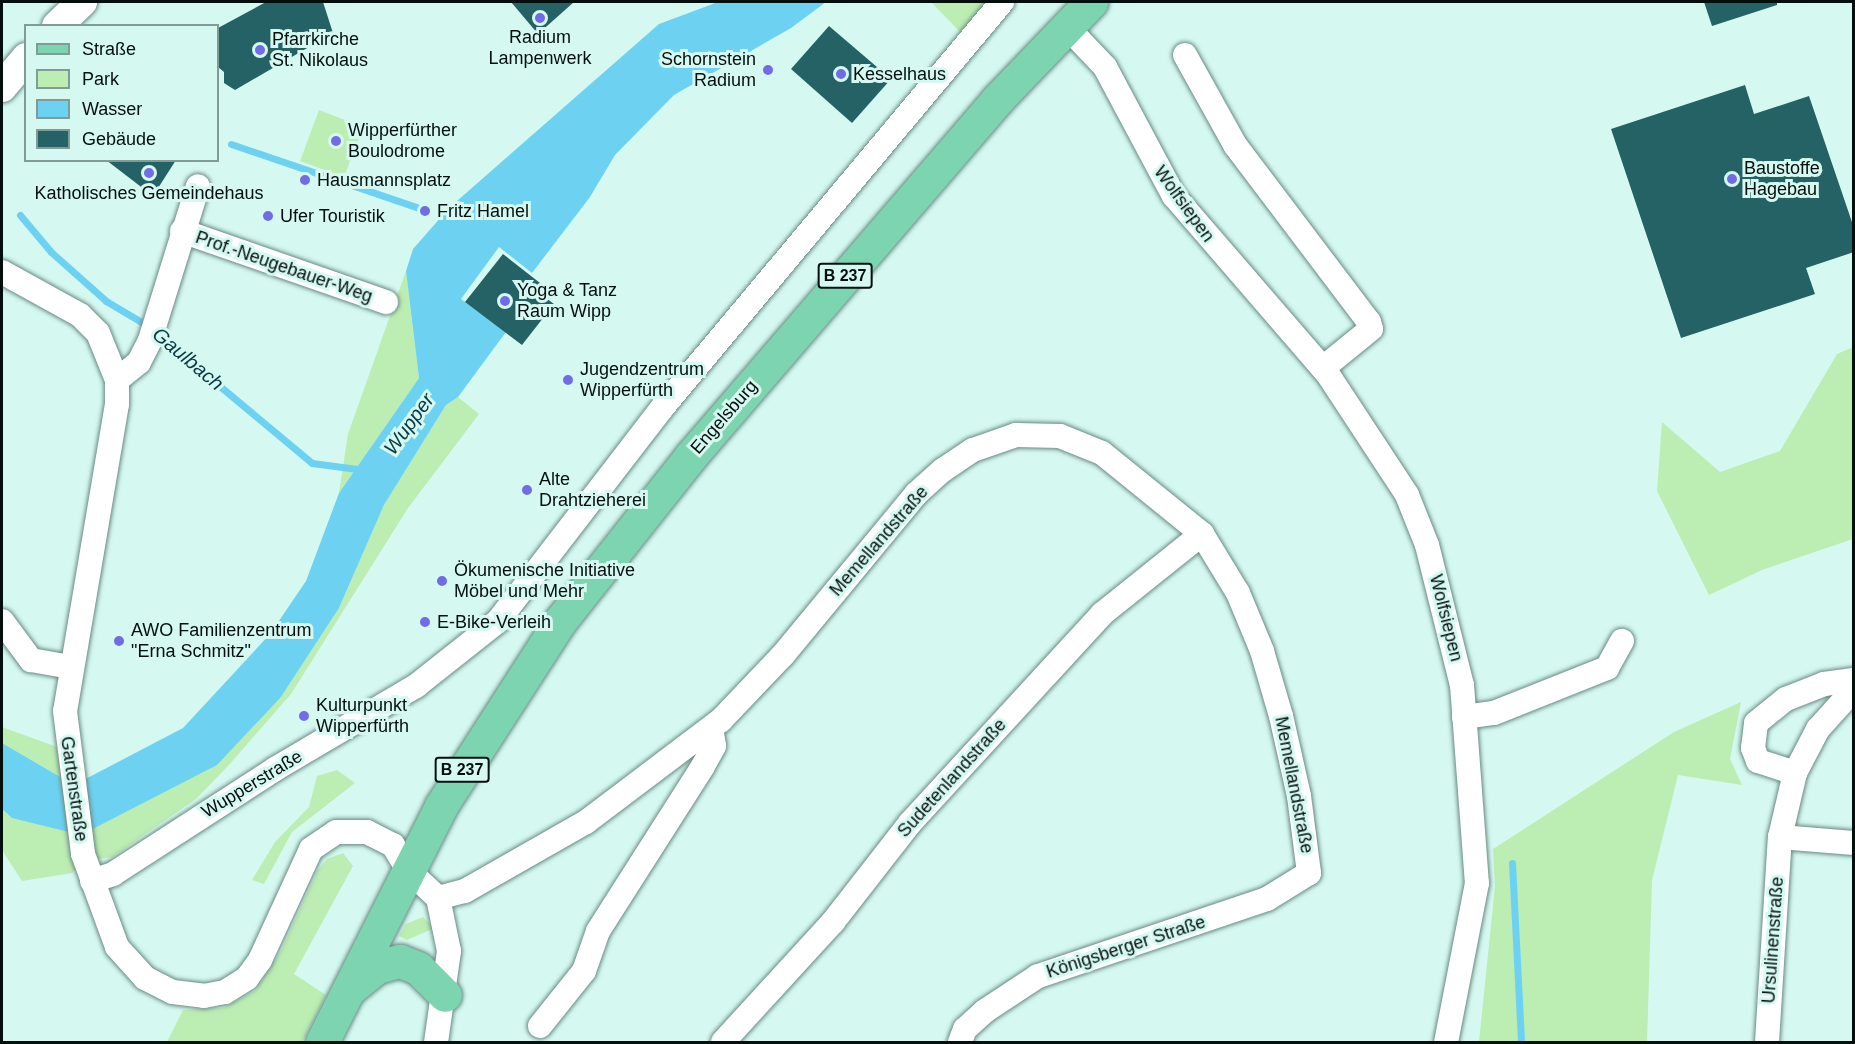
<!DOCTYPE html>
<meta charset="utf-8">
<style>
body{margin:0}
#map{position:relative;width:1855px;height:1044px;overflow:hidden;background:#d5f9f1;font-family:Helvetica,sans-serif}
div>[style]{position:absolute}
.green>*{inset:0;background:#bcedb2}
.water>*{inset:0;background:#6dd2f2}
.stream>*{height:7px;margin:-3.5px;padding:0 3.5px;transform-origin:3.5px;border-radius:3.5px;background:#6dd2f2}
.building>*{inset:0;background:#246265}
.roads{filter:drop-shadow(0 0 2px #698a83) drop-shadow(0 0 2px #698a83)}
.minor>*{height:24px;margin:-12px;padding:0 12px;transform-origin:12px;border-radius:12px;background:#fff}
.tertiary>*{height:30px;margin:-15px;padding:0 15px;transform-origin:15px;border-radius:15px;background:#fff}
.primary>*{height:33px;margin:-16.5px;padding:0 16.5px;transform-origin:16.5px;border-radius:16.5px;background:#7dd4b1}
.dots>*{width:16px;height:16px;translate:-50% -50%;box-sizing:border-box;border:3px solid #d5f9f1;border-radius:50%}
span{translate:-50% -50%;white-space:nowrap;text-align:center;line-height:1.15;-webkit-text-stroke:6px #d5f9f1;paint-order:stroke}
.shield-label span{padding:2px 4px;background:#d5f9f1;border:2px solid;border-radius:4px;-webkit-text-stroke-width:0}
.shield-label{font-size:16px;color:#040f0d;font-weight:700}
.poi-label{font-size:18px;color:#040f0d}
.left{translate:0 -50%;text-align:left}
.right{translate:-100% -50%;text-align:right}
.street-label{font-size:18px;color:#040f0d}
.water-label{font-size:20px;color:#093946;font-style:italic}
.frame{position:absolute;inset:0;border:3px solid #040f0d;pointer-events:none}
.legend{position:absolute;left:24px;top:24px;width:195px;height:138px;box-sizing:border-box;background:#d5f9f1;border:2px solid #819b96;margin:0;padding:8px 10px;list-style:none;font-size:18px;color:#040f0d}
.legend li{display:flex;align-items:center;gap:12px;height:30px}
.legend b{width:30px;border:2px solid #819b96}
</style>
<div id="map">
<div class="green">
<i style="clip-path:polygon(931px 2px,997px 2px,963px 35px)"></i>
<i style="clip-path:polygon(319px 110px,363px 127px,344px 177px,300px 161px)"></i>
<i style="clip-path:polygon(406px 271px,419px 378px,339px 493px,348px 434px)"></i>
<i style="clip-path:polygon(1853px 347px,1853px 539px,1762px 570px,1709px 595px,1657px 491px,1662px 422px,1720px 472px,1780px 451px,1837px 354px)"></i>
<i style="clip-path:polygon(458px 397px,479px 414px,408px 508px,291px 694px,228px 766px,196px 799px,112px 857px,85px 861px,72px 873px,22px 881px,2px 850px,2px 809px,12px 818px,281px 697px,339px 608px,384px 505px,446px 405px)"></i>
<i style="clip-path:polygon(1741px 702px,1730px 759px,1742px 785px,1678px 775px,1652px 880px,1647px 1042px,1479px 1042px,1495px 886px,1493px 849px,1674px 732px)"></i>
<i style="clip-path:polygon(2px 727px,68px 751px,74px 785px,2px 743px)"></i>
<i style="clip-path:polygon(337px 770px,355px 783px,292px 832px,264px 884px,252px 880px,275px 842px,309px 807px,317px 776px)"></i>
<i style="clip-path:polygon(343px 853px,353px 866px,294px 974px,326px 995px,302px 1042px,167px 1042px,183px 1010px,223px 1008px,255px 991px,280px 953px,318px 870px,327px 859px)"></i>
<i style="clip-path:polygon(423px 917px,434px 928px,407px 940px,399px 936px,406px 924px)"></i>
</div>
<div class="water">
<i style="clip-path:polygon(718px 2px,826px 2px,791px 28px,674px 95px,615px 155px,590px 197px,532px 273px,499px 247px,461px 299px,506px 332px,458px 397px,446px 405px,384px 505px,339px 608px,281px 697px,217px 765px,81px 835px,12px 818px,2px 809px,2px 743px,74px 785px,183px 728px,270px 634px,306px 581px,339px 493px,419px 378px,406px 271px,413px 249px,449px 208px,659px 24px)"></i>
</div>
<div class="stream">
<i style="left:231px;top:144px;width:199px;rotate:18.8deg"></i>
<i style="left:20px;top:215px;width:48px;rotate:50deg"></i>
<i style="left:51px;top:252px;width:74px;rotate:41.7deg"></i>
<i style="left:106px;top:301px;width:49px;rotate:30.8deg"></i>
<i style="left:156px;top:333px;width:203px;rotate:39.8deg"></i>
<i style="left:312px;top:463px;width:53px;rotate:7.5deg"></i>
<i style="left:1512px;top:863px;width:179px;rotate:87.1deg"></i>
</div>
<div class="building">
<i style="clip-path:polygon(266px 2px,323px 2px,333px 33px,235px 90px,224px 83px,224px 72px,218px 67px,218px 28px)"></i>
<i style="clip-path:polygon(511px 2px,574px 2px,538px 34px)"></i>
<i style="clip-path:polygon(1704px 2px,1777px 2px,1777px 5px,1712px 26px)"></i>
<i style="clip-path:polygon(829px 26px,891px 79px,852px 123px,791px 69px)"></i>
<i style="clip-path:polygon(1745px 85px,1754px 114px,1809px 96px,1854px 228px,1854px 252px,1806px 268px,1815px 294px,1681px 338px,1611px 129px)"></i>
<i style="clip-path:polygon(106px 160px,176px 160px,153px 196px)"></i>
<i style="clip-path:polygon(503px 254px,540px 283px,535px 290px,554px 304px,522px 345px,465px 302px)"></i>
</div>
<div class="roads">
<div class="minor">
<i style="left:1066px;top:26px;width:57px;rotate:46.4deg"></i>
<i style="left:1105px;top:67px;width:146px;rotate:61.9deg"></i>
<i style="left:1174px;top:196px;width:234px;rotate:49.2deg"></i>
<i style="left:1327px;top:373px;width:146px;rotate:56.7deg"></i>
<i style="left:1407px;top:495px;width:54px;rotate:68.2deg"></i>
<i style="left:1427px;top:545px;width:144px;rotate:76deg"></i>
<i style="left:1462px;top:685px;width:199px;rotate:85.7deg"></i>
<i style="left:1477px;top:883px;width:162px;rotate:101deg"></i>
<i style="left:1185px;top:55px;width:103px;rotate:60.9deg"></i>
<i style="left:1235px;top:145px;width:222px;rotate:52.9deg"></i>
<i style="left:1369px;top:322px;width:7px;rotate:74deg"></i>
<i style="left:1371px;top:329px;width:62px;rotate:140.9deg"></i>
<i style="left:182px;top:231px;width:216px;rotate:19.2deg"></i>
<i style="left:2px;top:272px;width:89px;rotate:28.9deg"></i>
<i style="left:80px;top:315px;width:25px;rotate:45deg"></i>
<i style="left:98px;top:333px;width:51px;rotate:68deg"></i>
<i style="left:117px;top:380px;width:24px;rotate:90deg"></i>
<i style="left:117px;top:404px;width:311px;rotate:99.6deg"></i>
<i style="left:65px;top:711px;width:144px;rotate:82.8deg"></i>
<i style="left:83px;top:854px;width:99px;rotate:69.9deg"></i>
<i style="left:117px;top:947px;width:42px;rotate:47.9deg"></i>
<i style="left:145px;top:978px;width:31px;rotate:27deg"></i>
<i style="left:173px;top:992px;width:31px;rotate:7deg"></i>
<i style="left:204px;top:996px;width:21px;rotate:-11deg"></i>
<i style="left:225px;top:992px;width:26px;rotate:-32deg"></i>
<i style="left:247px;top:978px;width:22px;rotate:-54deg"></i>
<i style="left:260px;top:960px;width:122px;rotate:-65.3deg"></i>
<i style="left:311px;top:849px;width:30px;rotate:-34deg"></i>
<i style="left:336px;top:832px;width:31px"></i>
<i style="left:367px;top:832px;width:29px;rotate:27deg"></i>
<i style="left:393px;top:845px;width:29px;rotate:59deg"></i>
<i style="left:408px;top:870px;width:41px;rotate:43deg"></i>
<i style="left:438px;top:898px;width:54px;rotate:78.3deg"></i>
<i style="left:449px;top:951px;width:92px;rotate:98.1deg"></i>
<i style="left:117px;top:380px;width:28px;rotate:-39deg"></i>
<i style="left:139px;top:362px;width:25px;rotate:-63deg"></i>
<i style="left:150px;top:340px;width:161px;rotate:-72.7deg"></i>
<i style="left:2px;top:621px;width:49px;rotate:53.4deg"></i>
<i style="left:31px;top:660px;width:40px;rotate:10deg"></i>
<i style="left:1464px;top:717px;width:30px;rotate:-8deg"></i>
<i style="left:1494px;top:713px;width:122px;rotate:-21.7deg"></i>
<i style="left:1607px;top:668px;width:31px;rotate:-61deg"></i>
<i style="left:1795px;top:773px;width:39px;rotate:-162deg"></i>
<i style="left:1758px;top:761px;width:14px;rotate:-111deg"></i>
<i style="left:1753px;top:748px;width:25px;rotate:-83deg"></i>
<i style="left:1756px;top:723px;width:38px;rotate:-39deg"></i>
<i style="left:1786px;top:699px;width:41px;rotate:-21.5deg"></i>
<i style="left:1824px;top:684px;width:30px;rotate:-8deg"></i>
<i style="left:1780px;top:837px;width:74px;rotate:4.6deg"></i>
<i style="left:92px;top:881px;width:22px;rotate:-18deg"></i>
<i style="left:113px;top:874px;width:193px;rotate:-32.9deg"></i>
<i style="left:275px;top:769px;width:164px;rotate:-30.5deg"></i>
<i style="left:416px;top:686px;width:105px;rotate:-38.4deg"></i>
<i style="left:498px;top:621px;width:269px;rotate:-52.4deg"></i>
<i style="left:662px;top:408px;width:530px;rotate:-50.06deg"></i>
<i style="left:438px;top:898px;width:28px;rotate:-15deg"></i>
<i style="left:465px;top:891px;width:139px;rotate:-29.7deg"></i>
<i style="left:586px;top:822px;width:169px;rotate:-37.1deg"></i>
<i style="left:721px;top:720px;width:90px;rotate:-46.4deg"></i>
<i style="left:783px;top:655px;width:209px;rotate:-50.4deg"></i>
<i style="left:916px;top:494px;width:36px;rotate:-42deg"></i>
<i style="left:943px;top:470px;width:36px;rotate:-34deg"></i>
<i style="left:973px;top:450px;width:46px;rotate:-19.2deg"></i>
<i style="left:1016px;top:435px;width:44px;rotate:1.3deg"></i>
<i style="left:1060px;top:436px;width:45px;rotate:22deg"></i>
<i style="left:1102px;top:453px;width:129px;rotate:39deg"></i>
<i style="left:1202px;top:534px;width:69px;rotate:58.6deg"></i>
<i style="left:1238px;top:593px;width:63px;rotate:67.5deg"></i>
<i style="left:1262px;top:651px;width:68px;rotate:73.7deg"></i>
<i style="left:1281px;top:716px;width:82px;rotate:77.3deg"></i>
<i style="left:1299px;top:796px;width:78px;rotate:82.6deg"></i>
<i style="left:1309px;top:873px;width:49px;rotate:148.2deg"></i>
<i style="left:1267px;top:899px;width:242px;rotate:161.4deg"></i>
<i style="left:1038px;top:976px;width:64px;rotate:146.6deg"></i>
<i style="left:985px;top:1011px;width:27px;rotate:138deg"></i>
<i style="left:965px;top:1029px;width:14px;rotate:111deg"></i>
<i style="left:540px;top:1026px;width:70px;rotate:-51.3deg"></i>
<i style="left:584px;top:971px;width:42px;rotate:-70.7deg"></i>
<i style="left:598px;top:931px;width:196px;rotate:-57.5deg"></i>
<i style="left:703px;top:766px;width:23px;rotate:-61deg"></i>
<i style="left:714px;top:746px;width:18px;rotate:-99deg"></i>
<i style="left:723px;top:1042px;width:163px;rotate:-47.5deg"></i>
<i style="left:833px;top:922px;width:125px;rotate:-52.1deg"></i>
<i style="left:910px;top:823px;width:284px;rotate:-47.4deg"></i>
<i style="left:1102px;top:614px;width:128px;rotate:-38.7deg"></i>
<i style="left:1767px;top:1042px;width:205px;rotate:-86.4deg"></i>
<i style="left:1780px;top:837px;width:66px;rotate:-76.8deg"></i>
<i style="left:1795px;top:773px;width:50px;rotate:-62.4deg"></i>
<i style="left:1818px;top:729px;width:54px;rotate:-48deg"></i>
</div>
<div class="tertiary">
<i style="left:57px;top:26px;width:35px;rotate:-44deg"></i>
<i style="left:2px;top:87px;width:38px;rotate:-50deg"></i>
</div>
<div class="primary">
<i style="left:351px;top:988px;width:33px;rotate:-39deg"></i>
<i style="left:377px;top:967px;width:24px;rotate:-15deg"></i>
<i style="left:400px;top:961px;width:19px;rotate:21deg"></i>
<i style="left:418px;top:968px;width:38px;rotate:45deg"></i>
<i style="left:322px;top:1042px;width:264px;rotate:-63.2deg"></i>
<i style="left:441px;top:806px;width:221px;rotate:-57.2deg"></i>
<i style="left:561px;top:620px;width:208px;rotate:-51.6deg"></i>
<i style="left:690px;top:457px;width:471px;rotate:-49.3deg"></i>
<i style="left:997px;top:100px;width:136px;rotate:-46.2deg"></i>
</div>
</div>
<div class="dots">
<i style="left:540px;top:18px;background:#716ce6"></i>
<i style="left:260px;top:50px;background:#716ce6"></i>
<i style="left:768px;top:70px;background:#716ce6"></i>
<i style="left:841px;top:74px;background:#716ce6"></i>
<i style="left:336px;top:141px;background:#716ce6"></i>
<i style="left:149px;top:173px;background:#716ce6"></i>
<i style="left:1732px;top:179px;background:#716ce6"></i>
<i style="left:305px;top:180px;background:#716ce6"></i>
<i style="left:425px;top:211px;background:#716ce6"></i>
<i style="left:268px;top:216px;background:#716ce6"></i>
<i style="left:505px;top:301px;background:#716ce6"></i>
<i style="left:568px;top:380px;background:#716ce6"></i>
<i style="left:527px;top:490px;background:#716ce6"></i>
<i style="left:442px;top:581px;background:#716ce6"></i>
<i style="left:425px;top:622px;background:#716ce6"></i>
<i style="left:119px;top:641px;background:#716ce6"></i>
<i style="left:304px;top:716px;background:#716ce6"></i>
</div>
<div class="shield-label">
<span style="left:845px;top:276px">B 237</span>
<span style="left:462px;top:770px">B 237</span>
</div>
<div class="poi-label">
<span style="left:540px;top:48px">Radium<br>Lampenwerk</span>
<span class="left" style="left:272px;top:50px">Pfarrkirche<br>St. Nikolaus</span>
<span class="right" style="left:756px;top:70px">Schornstein<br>Radium</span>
<span class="left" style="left:853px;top:74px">Kesselhaus</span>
<span class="left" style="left:348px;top:141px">Wipperfürther<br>Boulodrome</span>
<span class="left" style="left:1744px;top:179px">Baustoffe<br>Hagebau</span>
<span class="left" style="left:317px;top:180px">Hausmannsplatz</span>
<span style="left:149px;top:193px">Katholisches Gemeindehaus</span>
<span class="left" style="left:437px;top:211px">Fritz Hamel</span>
<span class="left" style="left:280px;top:216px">Ufer Touristik</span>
<span class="left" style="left:517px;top:301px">Yoga &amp; Tanz<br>Raum Wipp</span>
<span class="left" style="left:580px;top:380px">Jugendzentrum<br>Wipperfürth</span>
<span class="left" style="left:539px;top:490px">Alte<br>Drahtzieherei</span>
<span class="left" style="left:454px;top:581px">Ökumenische Initiative<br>Möbel und Mehr</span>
<span class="left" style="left:437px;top:622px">E-Bike-Verleih</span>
<span class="left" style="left:131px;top:641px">AWO Familienzentrum<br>"Erna Schmitz"</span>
<span class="left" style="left:316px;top:716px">Kulturpunkt<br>Wipperfürth</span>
</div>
<div class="street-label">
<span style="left:1184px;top:204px;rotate:54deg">Wolfsiepen</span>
<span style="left:284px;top:267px;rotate:19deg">Prof.-Neugebauer-Weg</span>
<span style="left:724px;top:417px;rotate:-49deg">Engelsburg</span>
<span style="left:879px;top:541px;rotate:-49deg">Memellandstraße</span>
<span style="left:1446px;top:618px;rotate:76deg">Wolfsiepen</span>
<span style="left:952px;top:778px;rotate:-48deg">Sudetenlandstraße</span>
<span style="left:252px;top:784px;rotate:-31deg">Wupperstraße</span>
<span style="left:1294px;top:785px;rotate:79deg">Memellandstraße</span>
<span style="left:74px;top:789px;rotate:82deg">Gartenstraße</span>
<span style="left:1773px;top:940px;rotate:-86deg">Ursulinenstraße</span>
<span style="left:1126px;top:947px;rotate:-18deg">Königsberger Straße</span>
</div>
<div class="water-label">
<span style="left:188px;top:359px;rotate:40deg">Gaulbach</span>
<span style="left:409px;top:424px;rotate:-54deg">Wupper</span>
</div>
<div class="frame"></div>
<ul class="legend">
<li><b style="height:8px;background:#7dd4b1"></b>Straße</li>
<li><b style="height:16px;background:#bcedb2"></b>Park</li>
<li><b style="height:16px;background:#6dd2f2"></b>Wasser</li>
<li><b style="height:16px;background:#246265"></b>Gebäude</li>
</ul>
</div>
